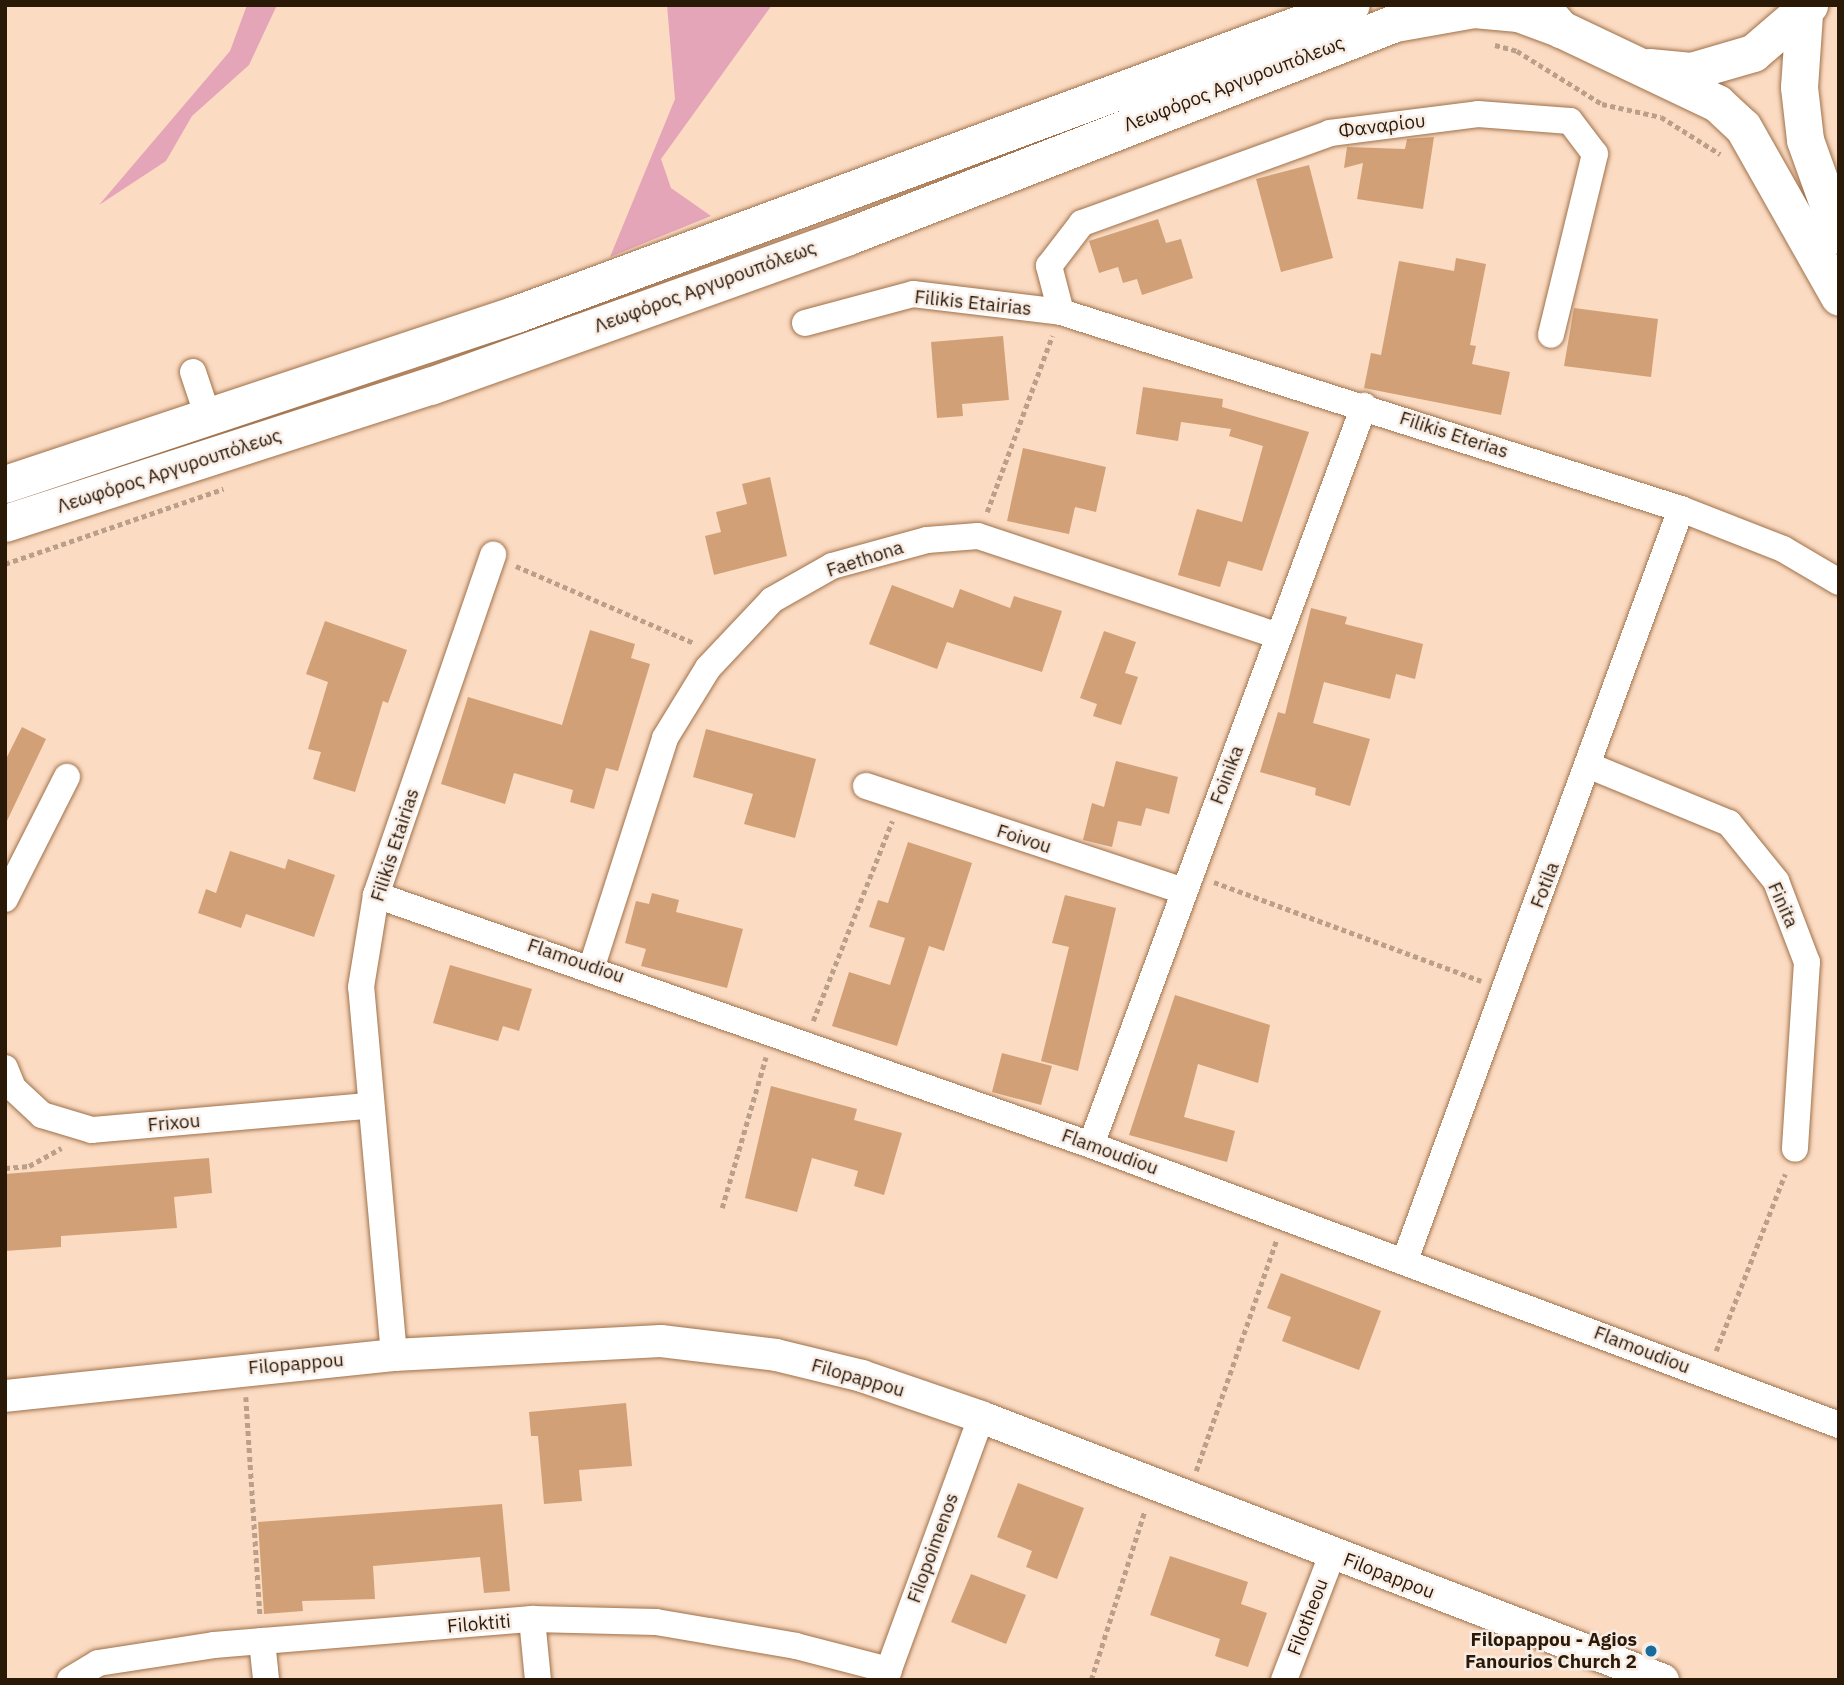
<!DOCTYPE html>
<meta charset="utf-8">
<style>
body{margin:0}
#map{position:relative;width:1844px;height:1685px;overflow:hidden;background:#fbdbc2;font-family:"IBM Plex Sans",sans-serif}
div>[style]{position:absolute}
.green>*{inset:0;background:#e5a5b8}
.building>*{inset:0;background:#d1a077}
.path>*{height:4.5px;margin-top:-2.25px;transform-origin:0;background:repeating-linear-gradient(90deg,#bb9f89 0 5px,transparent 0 8.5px)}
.roads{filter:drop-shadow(0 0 2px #a0714a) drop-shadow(0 0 2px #a0714a)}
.minor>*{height:26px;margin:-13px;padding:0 13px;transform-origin:13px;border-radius:13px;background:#fff}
.tertiary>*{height:32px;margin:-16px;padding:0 16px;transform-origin:16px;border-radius:16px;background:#fff}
.secondary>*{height:37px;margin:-18.5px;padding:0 18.5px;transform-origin:18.5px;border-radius:18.5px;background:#fff}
.dots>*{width:19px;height:19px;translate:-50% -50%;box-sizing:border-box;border:4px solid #f8ede5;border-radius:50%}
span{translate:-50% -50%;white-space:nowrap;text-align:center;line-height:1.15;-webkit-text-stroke:5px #f8ede5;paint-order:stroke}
.street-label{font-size:19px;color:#2b1908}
.poi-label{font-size:19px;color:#2b1908;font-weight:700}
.right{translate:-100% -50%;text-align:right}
.frame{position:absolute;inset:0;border:7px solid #2b1908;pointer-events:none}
</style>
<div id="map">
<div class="green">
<i style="clip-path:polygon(247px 5px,277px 5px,249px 65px,192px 116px,166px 161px,99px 205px,230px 51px)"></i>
<i style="clip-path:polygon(667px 5px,772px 5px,661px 159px,671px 188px,711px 216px,610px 257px,675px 99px)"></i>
</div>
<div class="building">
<i style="clip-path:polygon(1434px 137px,1423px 209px,1357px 199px,1363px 163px,1344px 168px,1347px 147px,1405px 149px,1407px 139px)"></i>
<i style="clip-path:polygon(1309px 165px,1333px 258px,1281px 272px,1256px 179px)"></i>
<i style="clip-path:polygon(1158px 219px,1166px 243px,1181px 239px,1193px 278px,1142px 295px,1137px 279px,1123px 283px,1118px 267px,1099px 273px,1089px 241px)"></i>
<i style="clip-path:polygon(1456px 258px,1486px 264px,1470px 345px,1476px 346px,1472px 364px,1510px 372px,1501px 415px,1364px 388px,1371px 353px,1381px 355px,1399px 261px,1454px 271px)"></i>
<i style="clip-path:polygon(1574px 308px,1658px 319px,1651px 377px,1564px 366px)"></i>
<i style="clip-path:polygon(1003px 336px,1009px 400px,962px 404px,963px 416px,937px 418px,931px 342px)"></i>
<i style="clip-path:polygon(1143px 387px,1223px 399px,1222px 407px,1309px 432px,1262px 571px,1228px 561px,1220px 587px,1178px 575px,1197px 509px,1242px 522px,1263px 446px,1229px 436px,1231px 429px,1181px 422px,1178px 441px,1136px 434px)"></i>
<i style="clip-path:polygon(1023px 448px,1106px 467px,1096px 512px,1075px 507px,1069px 534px,1007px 521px)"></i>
<i style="clip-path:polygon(770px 477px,787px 556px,714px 575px,705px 536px,721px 532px,716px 512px,747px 504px,742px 484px)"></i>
<i style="clip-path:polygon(892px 585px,953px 608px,960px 589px,1010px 608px,1014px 596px,1062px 611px,1042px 672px,947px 642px,937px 669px,869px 644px)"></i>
<i style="clip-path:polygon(1311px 608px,1347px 617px,1345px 624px,1423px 644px,1415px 679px,1396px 674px,1390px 699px,1324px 682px,1313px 723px,1370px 739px,1350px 806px,1315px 795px,1316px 788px,1260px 772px,1278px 712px,1285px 714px)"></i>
<i style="clip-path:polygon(325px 621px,407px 650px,388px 703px,383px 701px,355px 792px,313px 779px,321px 752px,308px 749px,328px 682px,306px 674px)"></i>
<i style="clip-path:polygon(590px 630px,635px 644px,631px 658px,650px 664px,618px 771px,606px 768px,594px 809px,570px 802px,573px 790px,514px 773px,505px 804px,441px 784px,468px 697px,562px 725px)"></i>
<i style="clip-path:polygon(1104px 631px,1136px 642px,1125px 673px,1138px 677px,1121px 725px,1093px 716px,1097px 704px,1080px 698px)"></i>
<i style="clip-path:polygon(22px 727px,46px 739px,5px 825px,5px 761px)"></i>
<i style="clip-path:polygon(706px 729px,816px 759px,795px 838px,744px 824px,753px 794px,693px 777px)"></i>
<i style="clip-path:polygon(1116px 761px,1178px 777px,1169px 814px,1146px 808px,1141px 826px,1118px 821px,1112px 847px,1083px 840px,1092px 803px,1104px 807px)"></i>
<i style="clip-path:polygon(908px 842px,972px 863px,944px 951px,929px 946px,897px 1046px,832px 1026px,849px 972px,890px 985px,905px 938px,869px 927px,878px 900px,888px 903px)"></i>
<i style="clip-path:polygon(230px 851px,285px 869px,288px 859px,335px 875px,314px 937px,246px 914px,241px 928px,198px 913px,206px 889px,216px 893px)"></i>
<i style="clip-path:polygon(652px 893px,679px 900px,676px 912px,743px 929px,727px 988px,641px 966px,646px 949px,625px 943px,636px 901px,649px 904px)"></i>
<i style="clip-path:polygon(1065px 895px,1116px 908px,1078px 1071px,1041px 1061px,1069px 947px,1052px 943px)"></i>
<i style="clip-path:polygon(450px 965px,532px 989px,519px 1031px,503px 1026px,498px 1041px,433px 1023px)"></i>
<i style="clip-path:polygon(1175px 995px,1270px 1025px,1258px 1083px,1198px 1064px,1184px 1117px,1235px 1131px,1227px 1162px,1129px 1135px)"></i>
<i style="clip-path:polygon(1002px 1053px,1052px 1066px,1041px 1105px,992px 1092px)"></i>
<i style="clip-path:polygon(771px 1086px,857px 1109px,854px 1120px,902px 1133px,884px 1195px,854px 1186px,858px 1171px,812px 1158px,797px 1212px,745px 1198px)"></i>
<i style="clip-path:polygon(209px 1158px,212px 1193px,174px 1197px,177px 1228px,61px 1236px,61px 1247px,5px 1251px,5px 1174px)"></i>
<i style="clip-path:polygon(1281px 1273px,1381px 1311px,1359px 1370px,1282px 1341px,1291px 1317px,1267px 1308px)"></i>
<i style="clip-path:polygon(626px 1403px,632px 1466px,579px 1470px,582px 1501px,544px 1504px,538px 1436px,531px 1436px,529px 1412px)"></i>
<i style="clip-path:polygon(1018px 1483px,1084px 1508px,1057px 1579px,1026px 1567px,1032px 1551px,997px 1537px)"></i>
<i style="clip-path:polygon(502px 1504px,510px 1591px,484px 1593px,480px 1557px,373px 1566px,375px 1599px,302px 1601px,303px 1611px,264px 1614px,258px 1522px)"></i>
<i style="clip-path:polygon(1170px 1556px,1248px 1582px,1241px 1604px,1267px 1613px,1248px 1667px,1215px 1656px,1220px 1639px,1150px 1615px)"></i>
<i style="clip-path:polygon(971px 1574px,1026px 1595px,1006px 1644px,951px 1622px)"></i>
</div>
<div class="path">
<i style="left:1495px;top:45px;width:23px;rotate:15deg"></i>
<i style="left:1517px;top:51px;width:100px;rotate:31.9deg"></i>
<i style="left:1602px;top:104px;width:60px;rotate:12.4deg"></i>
<i style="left:1661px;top:117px;width:70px;rotate:32.1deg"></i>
<i style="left:987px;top:512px;width:188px;rotate:-69.7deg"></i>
<i style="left:5px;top:564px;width:231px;rotate:-19deg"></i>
<i style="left:516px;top:566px;width:194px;rotate:23.4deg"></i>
<i style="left:1214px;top:882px;width:285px;rotate:20.3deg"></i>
<i style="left:813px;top:1021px;width:215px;rotate:-68.4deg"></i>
<i style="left:5px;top:1168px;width:24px;rotate:-5deg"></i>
<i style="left:29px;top:1166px;width:37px;rotate:-29deg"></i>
<i style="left:722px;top:1208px;width:157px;rotate:-73.8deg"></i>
<i style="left:1716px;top:1351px;width:190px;rotate:-68.7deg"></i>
<i style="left:246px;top:1397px;width:218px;rotate:86.3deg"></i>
<i style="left:1196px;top:1471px;width:244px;rotate:-70.8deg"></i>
<i style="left:1091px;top:1680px;width:178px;rotate:-72.4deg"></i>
</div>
<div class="roads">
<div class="minor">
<i style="left:1061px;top:312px;width:48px;rotate:-104.6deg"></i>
<i style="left:1049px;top:266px;width:54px;rotate:-52.5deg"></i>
<i style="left:1082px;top:223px;width:264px;rotate:-19.9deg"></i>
<i style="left:1330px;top:133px;width:149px;rotate:-7.3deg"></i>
<i style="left:1478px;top:114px;width:92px;rotate:4.4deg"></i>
<i style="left:1570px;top:121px;width:41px;rotate:52.9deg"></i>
<i style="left:1595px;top:154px;width:186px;rotate:103.7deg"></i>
<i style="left:805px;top:323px;width:112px;rotate:-15deg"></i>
<i style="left:913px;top:294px;width:149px;rotate:6.9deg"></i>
<i style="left:1061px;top:312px;width:651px;rotate:17.63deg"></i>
<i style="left:1681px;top:509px;width:110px;rotate:21.4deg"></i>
<i style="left:1783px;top:549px;width:65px;rotate:30.5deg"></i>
<i style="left:193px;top:372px;width:51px;rotate:71.6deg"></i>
<i style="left:1590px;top:766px;width:150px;rotate:22.3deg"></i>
<i style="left:1729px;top:823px;width:75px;rotate:51deg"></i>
<i style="left:1776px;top:881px;width:87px;rotate:69.1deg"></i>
<i style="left:1807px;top:962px;width:187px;rotate:93.7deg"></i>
<i style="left:866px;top:786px;width:334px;rotate:18.3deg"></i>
<i style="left:376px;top:895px;width:757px;rotate:19.27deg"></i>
<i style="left:1091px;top:1145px;width:799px;rotate:20.52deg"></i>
<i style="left:5px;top:899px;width:137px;rotate:-63.1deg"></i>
<i style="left:592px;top:966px;width:239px;rotate:-72.2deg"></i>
<i style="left:665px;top:738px;width:82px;rotate:-58.4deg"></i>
<i style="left:708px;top:668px;width:93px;rotate:-46.7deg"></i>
<i style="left:772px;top:600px;width:69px;rotate:-29.5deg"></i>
<i style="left:832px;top:566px;width:98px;rotate:-15.3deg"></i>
<i style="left:927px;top:540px;width:51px;rotate:-4.5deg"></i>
<i style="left:978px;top:536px;width:317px;rotate:18.4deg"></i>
<i style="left:5px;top:1068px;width:22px;rotate:68deg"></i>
<i style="left:13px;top:1088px;width:40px;rotate:43deg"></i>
<i style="left:42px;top:1115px;width:52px;rotate:16.7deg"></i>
<i style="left:92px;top:1130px;width:278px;rotate:-5deg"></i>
<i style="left:1091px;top:1145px;width:788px;rotate:-69.72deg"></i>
<i style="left:1405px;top:1260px;width:800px;rotate:-69.82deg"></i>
<i style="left:394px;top:1355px;width:369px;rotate:-95.1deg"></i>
<i style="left:361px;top:987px;width:93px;rotate:-80.7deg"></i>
<i style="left:376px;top:895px;width:360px;rotate:-71deg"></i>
<i style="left:532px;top:1619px;width:61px;rotate:84.4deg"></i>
<i style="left:262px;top:1641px;width:39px;rotate:84deg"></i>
<i style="left:70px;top:1680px;width:33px;rotate:-31deg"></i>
<i style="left:98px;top:1663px;width:117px;rotate:-8.8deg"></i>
<i style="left:214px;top:1645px;width:319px;rotate:-4.7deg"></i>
<i style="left:532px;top:1619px;width:124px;rotate:1.4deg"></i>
<i style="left:656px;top:1622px;width:142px;rotate:9.7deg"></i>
<i style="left:796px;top:1646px;width:96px;rotate:14.5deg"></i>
<i style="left:885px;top:1680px;width:280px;rotate:-69.9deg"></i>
<i style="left:1284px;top:1680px;width:134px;rotate:-69deg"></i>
</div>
<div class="tertiary">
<i style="left:5px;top:1396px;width:391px;rotate:-6deg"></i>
<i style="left:394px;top:1355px;width:267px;rotate:-3deg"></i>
<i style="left:661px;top:1341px;width:116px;rotate:6.9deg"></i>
<i style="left:776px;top:1355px;width:89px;rotate:13.7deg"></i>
<i style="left:862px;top:1376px;width:126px;rotate:19deg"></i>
<i style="left:981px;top:1417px;width:731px;rotate:21.09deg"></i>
</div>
<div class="secondary">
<i style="left:1546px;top:12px;width:23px;rotate:49deg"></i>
<i style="left:1561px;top:29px;width:173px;rotate:25.4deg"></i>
<i style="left:1717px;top:103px;width:35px;rotate:43deg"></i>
<i style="left:1743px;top:127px;width:195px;rotate:60.5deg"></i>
<i style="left:1804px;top:14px;width:73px;rotate:93.9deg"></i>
<i style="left:1799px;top:87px;width:53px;rotate:83.5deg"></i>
<i style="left:1805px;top:140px;width:101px;rotate:70.3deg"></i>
<i style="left:1649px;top:67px;width:42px;rotate:5.4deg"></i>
<i style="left:1691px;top:71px;width:65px;rotate:-16.2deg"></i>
<i style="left:1753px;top:53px;width:74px;rotate:-40.6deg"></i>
<i style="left:5px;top:484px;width:539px;rotate:-18.4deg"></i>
<i style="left:516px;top:314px;width:890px;rotate:-20.31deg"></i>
<i style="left:5px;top:523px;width:447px;rotate:-17.9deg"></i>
<i style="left:430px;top:386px;width:442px;rotate:-19.7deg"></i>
<i style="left:846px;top:237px;width:589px;rotate:-21.3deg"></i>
<i style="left:1395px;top:23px;width:80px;rotate:-10deg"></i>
<i style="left:1474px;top:9px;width:44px;rotate:5.2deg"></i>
<i style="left:1518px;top:13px;width:46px;rotate:20.4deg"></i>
</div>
</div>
<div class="dots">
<i style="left:1651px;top:1651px;background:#166c9c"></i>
</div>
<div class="street-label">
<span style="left:1234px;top:84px;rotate:-21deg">Λεωφόρος Αργυρουπόλεως</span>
<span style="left:1382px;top:126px;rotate:-7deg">Φαναρίου</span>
<span style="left:705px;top:287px;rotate:-20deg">Λεωφόρος Αργυρουπόλεως</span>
<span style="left:973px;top:303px;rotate:6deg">Filikis Etairias</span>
<span style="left:1454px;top:435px;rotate:18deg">Filikis Eterias</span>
<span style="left:169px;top:471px;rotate:-18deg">Λεωφόρος Αργυρουπόλεως</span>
<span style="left:865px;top:559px;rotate:-18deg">Faethona</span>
<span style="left:1227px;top:775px;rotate:-69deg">Foinika</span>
<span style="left:1024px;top:839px;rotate:18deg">Foivou</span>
<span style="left:395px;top:845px;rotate:-72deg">Filikis Etairias</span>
<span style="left:1545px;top:885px;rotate:-69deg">Fotila</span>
<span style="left:1783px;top:905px;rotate:66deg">Finita</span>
<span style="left:576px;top:961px;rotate:19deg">Flamoudiou</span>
<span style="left:174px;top:1123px;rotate:-5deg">Frixou</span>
<span style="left:1110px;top:1152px;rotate:20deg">Flamoudiou</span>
<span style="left:1642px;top:1350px;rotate:21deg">Flamoudiou</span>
<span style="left:296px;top:1364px;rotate:-5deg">Filopappou</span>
<span style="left:858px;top:1378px;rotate:16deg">Filopappou</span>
<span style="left:933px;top:1548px;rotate:-70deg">Filopoimenos</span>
<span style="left:1389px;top:1576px;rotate:21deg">Filopappou</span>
<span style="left:1308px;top:1617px;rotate:-69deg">Filotheou</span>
<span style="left:479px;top:1624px;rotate:-5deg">Filoktiti</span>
</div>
<div class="poi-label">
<span class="right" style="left:1637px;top:1651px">Filopappou - Agios<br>Fanourios Church 2</span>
</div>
<div class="frame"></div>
</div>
